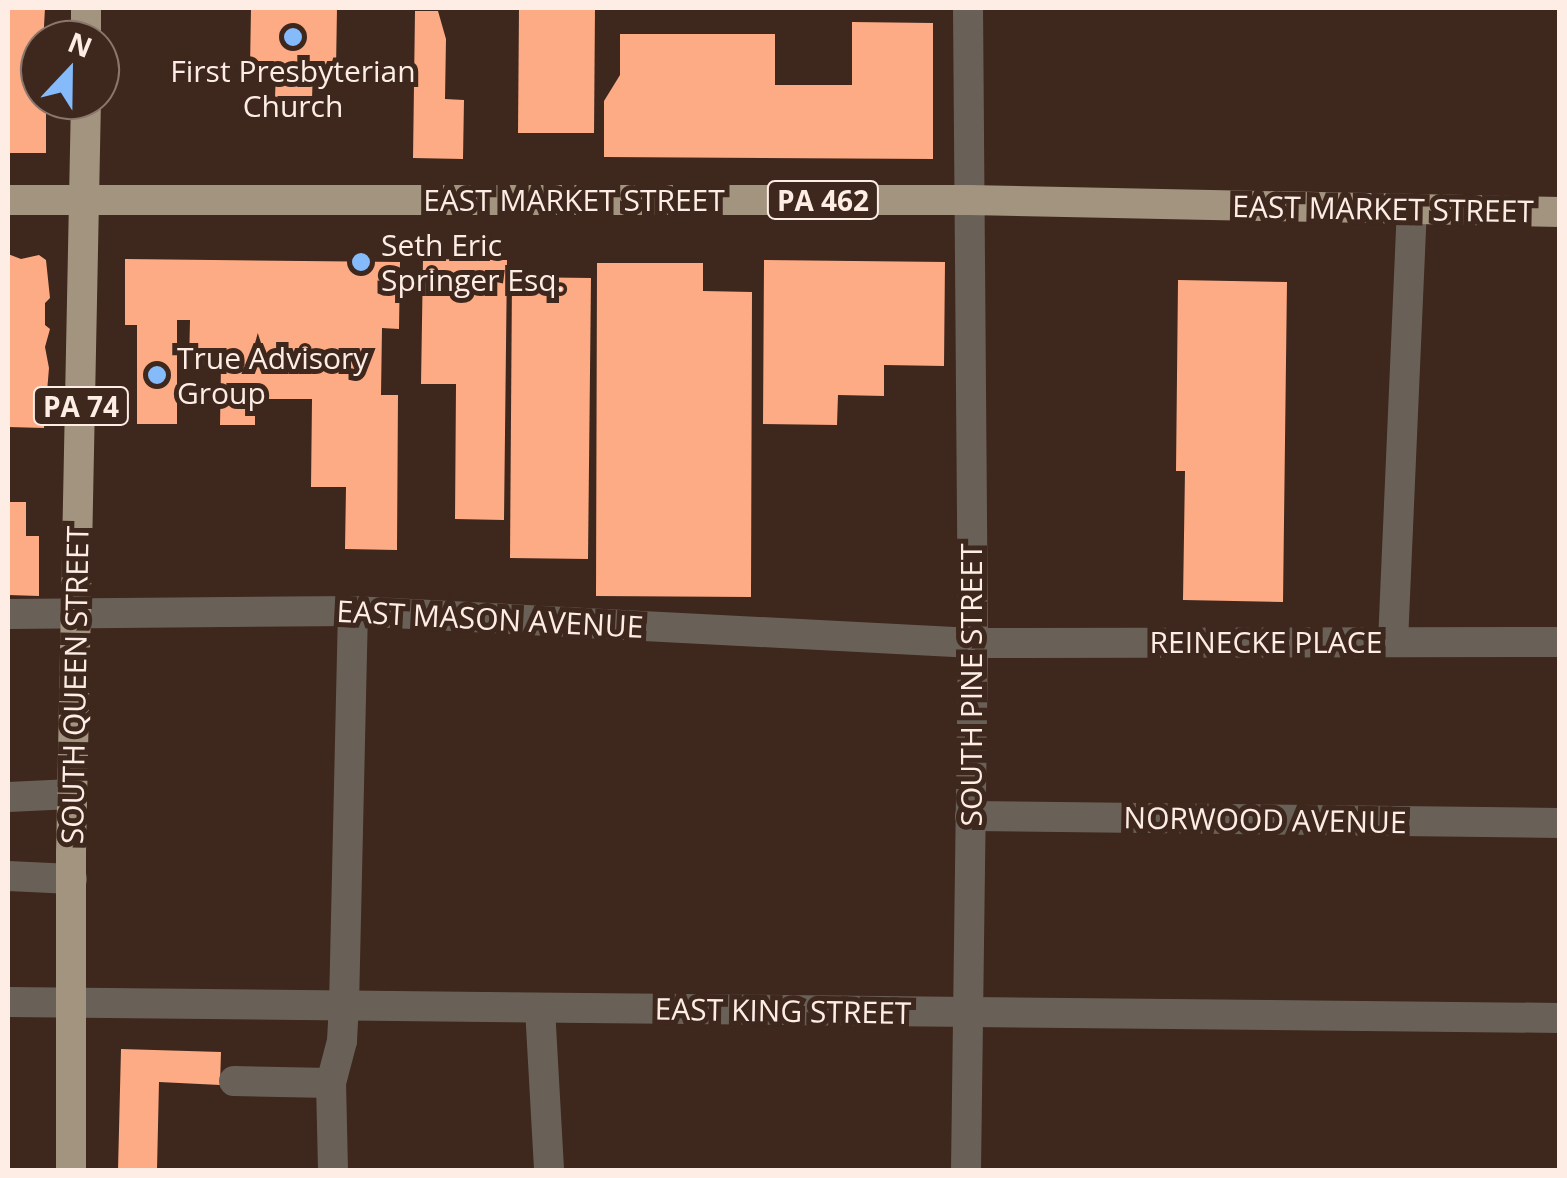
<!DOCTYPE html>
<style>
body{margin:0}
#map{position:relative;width:1567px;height:1178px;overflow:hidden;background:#3e271c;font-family:"Open Sans",sans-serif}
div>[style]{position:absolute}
.building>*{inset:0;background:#fdab84}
.minor>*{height:30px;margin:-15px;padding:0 15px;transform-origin:15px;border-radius:15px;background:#696157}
.major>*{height:30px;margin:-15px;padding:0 15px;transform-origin:15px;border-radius:15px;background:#a39480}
.dots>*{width:28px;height:28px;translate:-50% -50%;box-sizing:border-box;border:5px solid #3e271c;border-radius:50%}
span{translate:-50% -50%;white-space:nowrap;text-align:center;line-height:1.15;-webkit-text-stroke:10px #3e271c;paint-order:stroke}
.shield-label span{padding:2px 8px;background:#3e271c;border:2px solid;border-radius:8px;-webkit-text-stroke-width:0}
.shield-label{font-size:28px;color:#fdede5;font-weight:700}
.poi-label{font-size:30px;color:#fdede5}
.left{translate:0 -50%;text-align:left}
.street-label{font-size:30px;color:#fdede5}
.frame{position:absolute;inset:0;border:10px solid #fdede5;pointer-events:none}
.north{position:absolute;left:20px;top:20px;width:100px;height:100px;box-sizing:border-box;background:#3e271c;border:2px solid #8a766c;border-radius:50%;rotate:22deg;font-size:28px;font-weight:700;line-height:40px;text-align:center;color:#fdede5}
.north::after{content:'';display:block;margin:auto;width:35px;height:45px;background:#85bbfb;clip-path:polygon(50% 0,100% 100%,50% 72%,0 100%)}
</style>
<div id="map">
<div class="building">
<i style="clip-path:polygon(8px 8px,45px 8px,40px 100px,46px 100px,46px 153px,8px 153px)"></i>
<i style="clip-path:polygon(251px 8px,337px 8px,336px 69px,313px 69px,312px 99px,275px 98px,276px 68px,250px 67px)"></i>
<i style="clip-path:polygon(519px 8px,595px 8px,594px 133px,518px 133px)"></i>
<i style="clip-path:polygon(415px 11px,438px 11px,446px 39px,445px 99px,464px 100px,463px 159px,413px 158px)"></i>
<i style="clip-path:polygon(852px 22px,933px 23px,933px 159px,604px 157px,604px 101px,620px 75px,620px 34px,775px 34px,775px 85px,852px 85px)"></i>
<i style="clip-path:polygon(8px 254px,21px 259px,39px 255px,46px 260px,50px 298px,45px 303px,45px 325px,50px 329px,45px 347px,49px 368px,44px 428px,8px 427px)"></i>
<i style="clip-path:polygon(125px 259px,400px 262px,399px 329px,382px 328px,381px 395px,398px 395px,397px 550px,345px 549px,346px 487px,311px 487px,312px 399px,255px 399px,255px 425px,220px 425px,221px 365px,189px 364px,190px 320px,177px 320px,177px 424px,137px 424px,137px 325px,125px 325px)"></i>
<i style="clip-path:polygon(423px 259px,507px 260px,504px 520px,455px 519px,456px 384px,421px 384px)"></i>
<i style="clip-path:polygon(764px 260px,945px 262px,944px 366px,884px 365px,884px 396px,838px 395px,837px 425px,763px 424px)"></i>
<i style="clip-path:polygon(597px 263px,703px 263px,703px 291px,752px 292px,751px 597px,596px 596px)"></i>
<i style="clip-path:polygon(512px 277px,591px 278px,588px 559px,510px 558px)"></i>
<i style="clip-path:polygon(1178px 280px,1287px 282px,1283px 602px,1183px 600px,1185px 471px,1176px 471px)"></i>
<i style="clip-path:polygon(8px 502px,26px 502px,26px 536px,39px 536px,39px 596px,8px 595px)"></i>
<i style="clip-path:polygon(121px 1049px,221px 1052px,220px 1085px,159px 1082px,157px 1170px,118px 1170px)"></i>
</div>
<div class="minor">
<i style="left:8px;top:614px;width:345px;rotate:-0.5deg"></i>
<i style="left:353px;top:611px;width:621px;rotate:2.95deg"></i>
<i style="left:973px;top:643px;width:587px;rotate:-0.1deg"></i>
<i style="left:1393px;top:642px;width:433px;rotate:-87.5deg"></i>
<i style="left:8px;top:797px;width:64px;rotate:-2.7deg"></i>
<i style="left:970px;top:816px;width:590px;rotate:0.68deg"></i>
<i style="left:8px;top:876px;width:64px;rotate:2.7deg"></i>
<i style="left:8px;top:1002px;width:1552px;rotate:0.59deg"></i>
<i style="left:540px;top:1008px;width:162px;rotate:86.8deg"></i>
<i style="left:234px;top:1081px;width:97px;rotate:1.2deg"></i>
<i style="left:333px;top:1170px;width:87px;rotate:-91.3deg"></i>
<i style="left:331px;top:1083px;width:43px;rotate:-75.3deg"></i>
<i style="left:342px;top:1041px;width:35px;rotate:-87deg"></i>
<i style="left:344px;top:1006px;width:395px;rotate:-88.7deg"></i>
<i style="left:966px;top:1170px;width:527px;rotate:-89.24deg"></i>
<i style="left:973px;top:643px;width:635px;rotate:-90.45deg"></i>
</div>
<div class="major">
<i style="left:86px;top:40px;width:32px;rotate:-90deg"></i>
<i style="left:8px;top:200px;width:961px"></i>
<i style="left:969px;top:200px;width:591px;rotate:1.16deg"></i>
<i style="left:71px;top:1170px;width:317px;rotate:-90deg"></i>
<i style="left:71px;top:853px;width:753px;rotate:-88.86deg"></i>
</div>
<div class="dots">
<i style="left:293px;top:37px;background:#85bbfb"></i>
<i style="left:361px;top:262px;background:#85bbfb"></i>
<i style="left:157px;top:375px;background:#85bbfb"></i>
</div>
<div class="shield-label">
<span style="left:823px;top:200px">PA 462</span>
<span style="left:81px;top:406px">PA 74</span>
</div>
<div class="poi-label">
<span style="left:293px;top:88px">First Presbyterian<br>Church</span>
<span class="left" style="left:381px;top:262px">Seth Eric<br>Springer Esq.</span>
<span class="left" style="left:177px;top:375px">True Advisory<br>Group</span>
</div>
<div class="street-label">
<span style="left:574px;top:200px">EAST MARKET STREET</span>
<span style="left:1383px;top:209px;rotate:1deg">EAST MARKET STREET</span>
<span style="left:490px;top:619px;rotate:3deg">EAST MASON AVENUE</span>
<span style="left:1266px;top:642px">REINECKE PLACE</span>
<span style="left:75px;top:685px;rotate:-89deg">SOUTH QUEEN STREET</span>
<span style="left:971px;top:685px;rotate:-90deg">SOUTH PINE STREET</span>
<span style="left:1265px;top:820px;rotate:1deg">NORWOOD AVENUE</span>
<span style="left:783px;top:1011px;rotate:1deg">EAST KING STREET</span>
</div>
<div class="frame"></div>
<div class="north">N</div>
</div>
